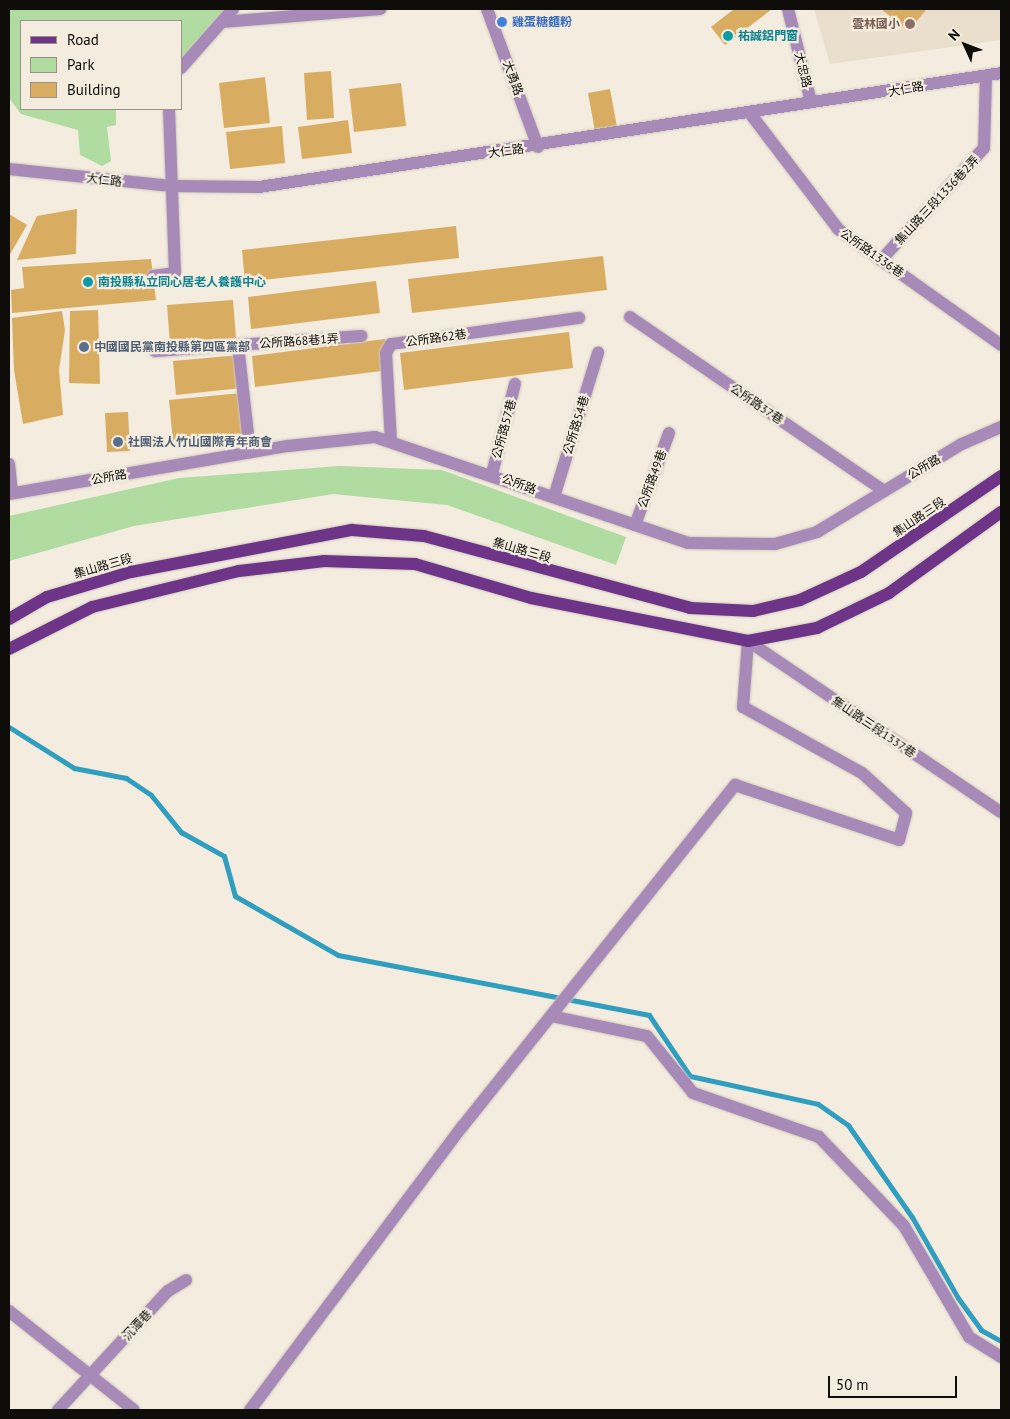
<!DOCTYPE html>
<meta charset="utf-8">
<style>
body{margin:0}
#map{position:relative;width:1010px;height:1419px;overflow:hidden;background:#f3ecdf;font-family:"PT Sans","Noto Sans TC",sans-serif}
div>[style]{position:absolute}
.built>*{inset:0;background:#eadfcc}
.green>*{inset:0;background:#b0dba1}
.stream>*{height:5px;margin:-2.5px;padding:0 2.5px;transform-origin:2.5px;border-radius:2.5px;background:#309ebf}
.building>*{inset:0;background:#d8ad61}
.roads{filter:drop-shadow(0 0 1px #cfc8bd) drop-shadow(0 0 1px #cfc8bd)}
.minor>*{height:12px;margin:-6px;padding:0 6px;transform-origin:6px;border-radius:6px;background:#a88ab8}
.major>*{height:12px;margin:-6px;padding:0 6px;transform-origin:6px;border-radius:6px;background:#6e3488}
.dots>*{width:14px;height:14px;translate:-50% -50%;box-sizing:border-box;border:2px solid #f3ecdf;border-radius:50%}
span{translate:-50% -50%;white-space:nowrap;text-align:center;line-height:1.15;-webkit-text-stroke:4.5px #f3ecdf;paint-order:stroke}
.shop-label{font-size:12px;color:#366cbe;font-weight:700}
.left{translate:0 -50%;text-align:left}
.education-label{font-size:12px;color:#785e54;font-weight:700}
.right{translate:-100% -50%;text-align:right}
.culture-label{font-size:12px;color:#0d838f;font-weight:700}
.street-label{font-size:12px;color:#0f0d09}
.service-label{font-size:12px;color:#4e5e75;font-weight:700}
.frame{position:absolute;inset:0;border:10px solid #0f0d09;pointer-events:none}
.legend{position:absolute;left:20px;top:20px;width:162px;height:90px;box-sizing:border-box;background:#f3ecdf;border:1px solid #989389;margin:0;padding:6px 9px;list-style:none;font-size:15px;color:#0f0d09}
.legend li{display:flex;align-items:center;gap:10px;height:25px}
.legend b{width:25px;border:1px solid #989389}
.north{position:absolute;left:940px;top:20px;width:50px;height:50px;-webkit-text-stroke:4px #f3ecdf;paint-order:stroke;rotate:313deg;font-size:14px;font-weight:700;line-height:20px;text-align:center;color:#0f0d09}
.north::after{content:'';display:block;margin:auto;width:18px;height:22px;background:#0f0d09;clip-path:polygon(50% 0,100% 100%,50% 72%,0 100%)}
.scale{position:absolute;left:828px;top:1376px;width:129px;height:22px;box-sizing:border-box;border:2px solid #0f0d09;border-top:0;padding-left:6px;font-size:15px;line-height:18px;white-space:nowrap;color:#0f0d09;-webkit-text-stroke:4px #f3ecdf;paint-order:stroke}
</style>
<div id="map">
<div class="built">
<i style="clip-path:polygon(814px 9px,1001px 9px,1001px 40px,830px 64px)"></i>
</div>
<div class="green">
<i style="clip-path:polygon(9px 9px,230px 9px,181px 61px,181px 21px,21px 21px,21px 109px,116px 109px,116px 125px,107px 127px,111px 161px,102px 166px,80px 155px,78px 130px,21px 114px,9px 98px)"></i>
<i style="clip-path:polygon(340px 466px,442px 470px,626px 537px,616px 565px,447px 505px,333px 494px,134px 526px,9px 561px,9px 516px,179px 478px)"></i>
</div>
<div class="stream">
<i style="left:9px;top:727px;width:77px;rotate:32.2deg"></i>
<i style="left:74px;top:768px;width:53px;rotate:10.9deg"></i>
<i style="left:126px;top:778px;width:30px;rotate:34deg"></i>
<i style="left:151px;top:795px;width:48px;rotate:51deg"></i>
<i style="left:181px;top:832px;width:49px;rotate:29.2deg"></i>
<i style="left:224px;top:856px;width:41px;rotate:74.6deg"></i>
<i style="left:235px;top:896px;width:119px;rotate:29.8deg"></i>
<i style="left:338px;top:955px;width:317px;rotate:10.9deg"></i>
<i style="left:649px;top:1015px;width:73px;rotate:56.1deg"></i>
<i style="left:690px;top:1076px;width:131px;rotate:12.3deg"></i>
<i style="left:818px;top:1104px;width:37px;rotate:35deg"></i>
<i style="left:848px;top:1125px;width:112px;rotate:55.2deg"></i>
<i style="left:912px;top:1217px;width:93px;rotate:60.4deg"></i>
<i style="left:958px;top:1298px;width:39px;rotate:54deg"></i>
<i style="left:981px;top:1330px;width:23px;rotate:29deg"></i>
</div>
<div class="building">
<i style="clip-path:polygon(734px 9px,772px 9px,725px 45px,711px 27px)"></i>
<i style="clip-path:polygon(881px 9px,927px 9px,908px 31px)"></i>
<i style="clip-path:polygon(331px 71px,334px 118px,307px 120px,304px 73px)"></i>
<i style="clip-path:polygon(265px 77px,270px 123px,224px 128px,219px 83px)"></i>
<i style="clip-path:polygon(401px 83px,406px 126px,354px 132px,349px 89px)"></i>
<i style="clip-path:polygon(610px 89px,617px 127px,595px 131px,588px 93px)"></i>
<i style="clip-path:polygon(348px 120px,352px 153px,302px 159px,298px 127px)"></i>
<i style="clip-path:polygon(282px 126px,285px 163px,230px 169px,226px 132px)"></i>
<i style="clip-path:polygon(77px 209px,76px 254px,17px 260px,37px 216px)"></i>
<i style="clip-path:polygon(9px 214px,27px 225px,9px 256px)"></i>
<i style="clip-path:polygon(456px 226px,459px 258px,245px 282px,242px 250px)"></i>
<i style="clip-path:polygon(603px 256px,607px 290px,412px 313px,408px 279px)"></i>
<i style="clip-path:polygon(151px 259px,156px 300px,12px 313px,11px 290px,24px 288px,22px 267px)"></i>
<i style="clip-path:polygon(376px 281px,380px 313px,251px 329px,248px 297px)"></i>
<i style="clip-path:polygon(233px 300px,236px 338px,170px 344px,167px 305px)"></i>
<i style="clip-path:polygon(98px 310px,100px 384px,69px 383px,70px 311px)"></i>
<i style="clip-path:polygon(62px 311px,65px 330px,59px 370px,63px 415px,23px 424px,14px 370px,12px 318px)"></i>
<i style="clip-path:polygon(569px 332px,573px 368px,404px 390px,400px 353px)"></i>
<i style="clip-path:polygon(385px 339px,389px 370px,255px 387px,252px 356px)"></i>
<i style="clip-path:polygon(239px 355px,242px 388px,176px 395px,173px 361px)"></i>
<i style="clip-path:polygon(241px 393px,245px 434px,173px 442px,169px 400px)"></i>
<i style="clip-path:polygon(128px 412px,130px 451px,107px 452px,105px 413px)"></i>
</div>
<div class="roads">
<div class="minor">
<i style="left:487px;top:9px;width:147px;rotate:69.7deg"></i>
<i style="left:788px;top:9px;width:96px;rotate:76.1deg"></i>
<i style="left:222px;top:22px;width:159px;rotate:-4.7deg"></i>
<i style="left:181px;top:68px;width:79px;rotate:-48.6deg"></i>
<i style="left:749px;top:112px;width:147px;rotate:52.7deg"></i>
<i style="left:838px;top:229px;width:200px;rotate:35.4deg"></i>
<i style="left:9px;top:169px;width:163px;rotate:6deg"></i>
<i style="left:171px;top:186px;width:88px;rotate:0.7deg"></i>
<i style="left:259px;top:187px;width:751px;rotate:-8.73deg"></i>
<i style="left:881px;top:260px;width:152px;rotate:-47.4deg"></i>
<i style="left:984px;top:148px;width:72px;rotate:-88.4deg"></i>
<i style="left:153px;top:276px;width:22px;rotate:-8deg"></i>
<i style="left:175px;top:273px;width:164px;rotate:-92.1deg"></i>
<i style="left:630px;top:317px;width:308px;rotate:34.4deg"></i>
<i style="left:238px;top:345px;width:108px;rotate:83.6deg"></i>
<i style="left:155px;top:351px;width:207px;rotate:-4.2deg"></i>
<i style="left:391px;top:442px;width:89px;rotate:-93.2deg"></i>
<i style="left:386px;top:353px;width:10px;rotate:-61deg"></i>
<i style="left:391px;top:344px;width:190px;rotate:-7.9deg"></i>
<i style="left:9px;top:464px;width:29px;rotate:84deg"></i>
<i style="left:492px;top:474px;width:93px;rotate:-75.7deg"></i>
<i style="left:9px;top:494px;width:283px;rotate:-9.8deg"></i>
<i style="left:288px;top:446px;width:87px;rotate:-5.9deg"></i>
<i style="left:375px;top:437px;width:330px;rotate:18.7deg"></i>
<i style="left:688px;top:543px;width:87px;rotate:0.7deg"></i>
<i style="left:775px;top:544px;width:44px;rotate:-15.9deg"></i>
<i style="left:817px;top:532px;width:170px;rotate:-31.3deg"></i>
<i style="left:962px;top:444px;width:43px;rotate:-23.6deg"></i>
<i style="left:554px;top:497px;width:151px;rotate:-73deg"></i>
<i style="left:635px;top:525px;width:98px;rotate:-69.7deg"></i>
<i style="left:748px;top:641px;width:305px;rotate:34.1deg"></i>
<i style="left:551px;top:1016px;width:98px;rotate:11.8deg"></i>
<i style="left:647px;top:1036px;width:73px;rotate:51.1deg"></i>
<i style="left:693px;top:1093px;width:133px;rotate:19.2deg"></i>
<i style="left:819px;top:1137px;width:123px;rotate:46.3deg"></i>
<i style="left:904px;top:1226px;width:129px;rotate:59.6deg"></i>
<i style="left:969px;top:1337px;width:38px;rotate:32deg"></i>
<i style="left:9px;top:1311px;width:159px;rotate:38.4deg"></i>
<i style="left:58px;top:1410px;width:162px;rotate:-47.3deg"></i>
<i style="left:168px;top:1291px;width:21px;rotate:-31deg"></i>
<i style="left:250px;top:1410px;width:354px;rotate:-53.2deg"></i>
<i style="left:462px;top:1127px;width:438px;rotate:-51.4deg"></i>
<i style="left:735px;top:785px;width:173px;rotate:18.5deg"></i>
<i style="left:899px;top:840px;width:28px;rotate:-75deg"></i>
<i style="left:906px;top:813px;width:59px;rotate:-137.7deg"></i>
<i style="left:862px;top:773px;width:136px;rotate:-151deg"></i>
<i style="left:743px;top:707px;width:66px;rotate:-85.7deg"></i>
</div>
<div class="major">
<i style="left:9px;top:619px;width:44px;rotate:-30.1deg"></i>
<i style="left:47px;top:597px;width:88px;rotate:-16.6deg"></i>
<i style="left:131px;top:572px;width:225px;rotate:-10.8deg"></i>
<i style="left:352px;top:530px;width:72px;rotate:4.8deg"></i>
<i style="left:424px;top:536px;width:276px;rotate:15.1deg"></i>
<i style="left:690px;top:608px;width:63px;rotate:2.7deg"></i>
<i style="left:753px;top:611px;width:48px;rotate:-13.2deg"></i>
<i style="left:800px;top:600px;width:67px;rotate:-24.7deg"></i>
<i style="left:861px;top:572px;width:170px;rotate:-34.4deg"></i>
<i style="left:9px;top:649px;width:93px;rotate:-26.8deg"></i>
<i style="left:92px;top:607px;width:151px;rotate:-13.8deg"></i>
<i style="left:239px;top:571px;width:86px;rotate:-6.7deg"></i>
<i style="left:324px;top:561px;width:91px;rotate:1.9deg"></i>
<i style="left:415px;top:564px;width:121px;rotate:16.3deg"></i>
<i style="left:531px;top:598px;width:221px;rotate:11.2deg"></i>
<i style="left:748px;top:641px;width:70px;rotate:-10.7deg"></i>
<i style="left:817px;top:628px;width:80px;rotate:-25.9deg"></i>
<i style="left:889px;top:593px;width:138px;rotate:-35.9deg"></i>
</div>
</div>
<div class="dots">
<i style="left:502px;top:22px;background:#3f7fe0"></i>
<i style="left:910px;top:24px;background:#8d6e63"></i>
<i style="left:728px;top:36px;background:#0f9aa8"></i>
<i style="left:88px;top:282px;background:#0f9aa8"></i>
<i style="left:84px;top:347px;background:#5c6f8a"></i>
<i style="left:118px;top:442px;background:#5c6f8a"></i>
</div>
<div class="shop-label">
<span class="left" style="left:512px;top:22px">雞蛋糖麵粉</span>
</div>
<div class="education-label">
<span class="right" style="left:900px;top:24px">雲林國小</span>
</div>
<div class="culture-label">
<span class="left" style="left:738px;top:36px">祐誠鋁門窗</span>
<span class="left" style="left:98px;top:282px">南投縣私立同心居老人養護中心</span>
</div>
<div class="street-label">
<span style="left:803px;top:70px;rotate:76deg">大忠路</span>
<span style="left:513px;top:78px;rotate:70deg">大勇路</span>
<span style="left:906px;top:89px;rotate:-10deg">大仁路</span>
<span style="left:506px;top:151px;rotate:-8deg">大仁路</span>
<span style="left:104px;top:180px;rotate:6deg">大仁路</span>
<span style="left:937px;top:200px;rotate:-47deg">集山路三段1336巷2弄</span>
<span style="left:872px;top:253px;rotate:35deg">公所路1336巷</span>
<span style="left:436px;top:338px;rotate:-8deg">公所路62巷</span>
<span style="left:299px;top:341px;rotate:-4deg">公所路68巷1弄</span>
<span style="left:757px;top:404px;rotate:34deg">公所路37巷</span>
<span style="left:576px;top:425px;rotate:-73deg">公所路54巷</span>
<span style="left:504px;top:429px;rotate:-75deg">公所路57巷</span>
<span style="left:924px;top:467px;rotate:-31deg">公所路</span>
<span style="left:109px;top:477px;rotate:-10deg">公所路</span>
<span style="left:652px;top:479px;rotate:-70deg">公所路49巷</span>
<span style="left:519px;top:484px;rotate:20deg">公所路</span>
<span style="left:919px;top:517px;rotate:-34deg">集山路三段</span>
<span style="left:522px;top:550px;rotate:16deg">集山路三段</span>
<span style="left:103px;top:566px;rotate:-16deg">集山路三段</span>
<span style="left:874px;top:727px;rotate:34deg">集山路三段1337巷</span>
<span style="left:137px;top:1325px;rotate:-47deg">沉潭巷</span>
</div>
<div class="service-label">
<span class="left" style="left:94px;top:347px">中國國民黨南投縣第四區黨部</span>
<span class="left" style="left:128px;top:442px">社團法人竹山國際青年商會</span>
</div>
<div class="frame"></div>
<ul class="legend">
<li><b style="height:6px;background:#6e3488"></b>Road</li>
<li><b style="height:14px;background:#b0dba1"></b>Park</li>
<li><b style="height:14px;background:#d8ad61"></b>Building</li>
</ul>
<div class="north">N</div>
<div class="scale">50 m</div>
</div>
